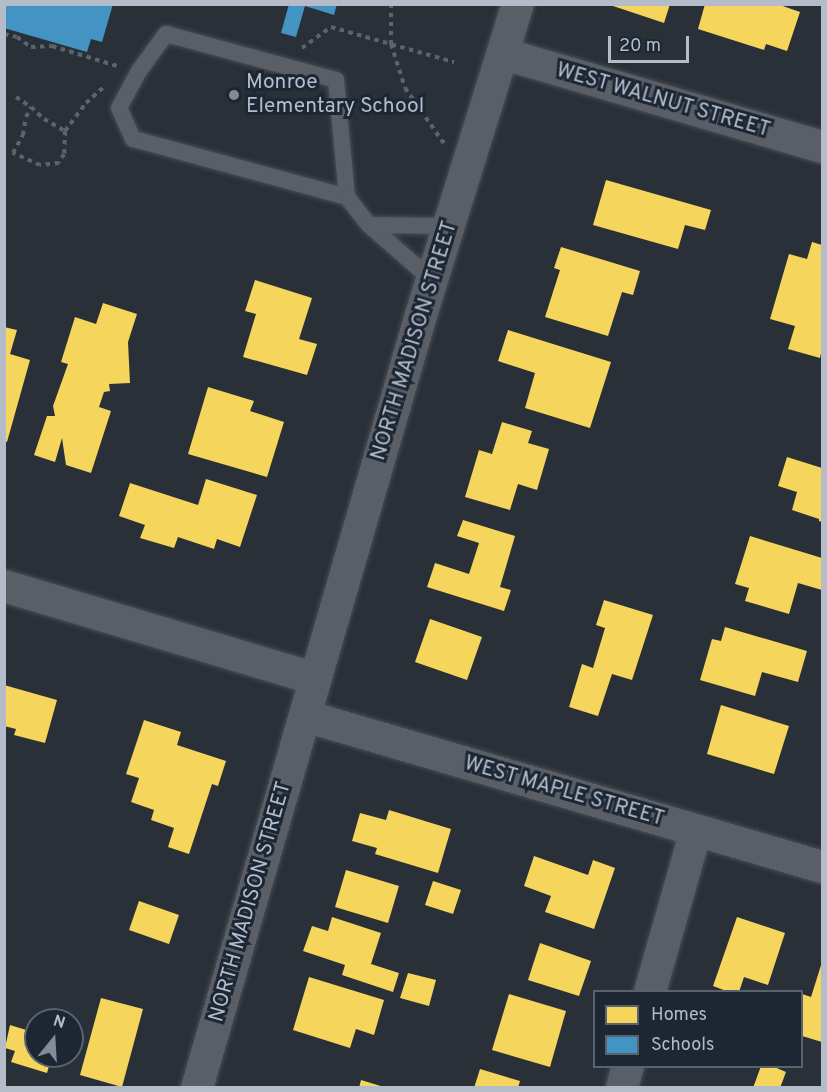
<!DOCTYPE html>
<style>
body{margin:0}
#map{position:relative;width:827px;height:1092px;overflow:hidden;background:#2a3038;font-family:Overpass,sans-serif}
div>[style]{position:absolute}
.homes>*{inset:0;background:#f6d55c}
.schools>*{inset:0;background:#4393c3}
.path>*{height:4px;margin-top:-2px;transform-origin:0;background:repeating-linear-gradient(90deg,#5d636a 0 4.5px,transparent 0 9px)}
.roads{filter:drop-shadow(0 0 2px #484c53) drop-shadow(0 0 2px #484c53)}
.service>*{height:16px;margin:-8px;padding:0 8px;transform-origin:8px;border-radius:8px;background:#5a5e66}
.minor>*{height:32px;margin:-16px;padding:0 16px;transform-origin:16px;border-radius:16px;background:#5a5e66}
.dots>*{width:16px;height:16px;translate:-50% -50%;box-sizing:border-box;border:3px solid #1d2633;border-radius:50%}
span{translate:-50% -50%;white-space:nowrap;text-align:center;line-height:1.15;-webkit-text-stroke:6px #1d2633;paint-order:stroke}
.poi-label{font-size:21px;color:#b4bcc9}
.left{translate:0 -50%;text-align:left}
.street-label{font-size:21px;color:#b4bcc9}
.frame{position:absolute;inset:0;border:6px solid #b4bcc9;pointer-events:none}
.legend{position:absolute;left:593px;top:990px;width:210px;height:78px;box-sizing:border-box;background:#1d2633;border:2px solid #59626f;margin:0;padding:8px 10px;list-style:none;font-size:18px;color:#b4bcc9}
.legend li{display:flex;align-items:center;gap:12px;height:30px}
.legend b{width:30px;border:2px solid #59626f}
.north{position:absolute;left:24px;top:1008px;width:60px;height:60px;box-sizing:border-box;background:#1d2633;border:2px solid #59626f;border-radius:50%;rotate:18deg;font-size:16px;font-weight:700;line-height:24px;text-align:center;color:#b4bcc9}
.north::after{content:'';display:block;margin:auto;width:21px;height:27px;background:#848b96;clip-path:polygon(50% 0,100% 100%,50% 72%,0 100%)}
.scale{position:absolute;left:608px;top:36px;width:81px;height:27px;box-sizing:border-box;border:3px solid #b4bcc9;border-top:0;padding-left:8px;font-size:18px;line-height:21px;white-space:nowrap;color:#b4bcc9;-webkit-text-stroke:4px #1d2633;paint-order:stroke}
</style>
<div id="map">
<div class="homes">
<i style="clip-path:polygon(607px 4px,670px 4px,664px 23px)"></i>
<i style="clip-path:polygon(705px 4px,777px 4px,800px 12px,787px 51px,766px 44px,764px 50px,698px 29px)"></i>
<i style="clip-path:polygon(606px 180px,711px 210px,705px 230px,685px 225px,678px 249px,593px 225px)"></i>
<i style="clip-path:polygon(812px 242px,822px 245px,822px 348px,820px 358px,788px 349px,795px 326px,770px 319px,789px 254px,807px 259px)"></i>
<i style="clip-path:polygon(561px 247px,640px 271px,633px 295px,622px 292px,608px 336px,545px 317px,560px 270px,554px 268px)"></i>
<i style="clip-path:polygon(255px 280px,312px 298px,299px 339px,317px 344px,307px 375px,243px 357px,256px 314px,245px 311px)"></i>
<i style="clip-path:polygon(103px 303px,137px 314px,128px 342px,130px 383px,109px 384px,110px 391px,104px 392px,99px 407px,111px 411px,91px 473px,66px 465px,62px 438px,55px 462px,34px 455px,47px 416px,55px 416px,53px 406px,68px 364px,61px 362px,75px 317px,96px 324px)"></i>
<i style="clip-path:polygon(4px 327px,17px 330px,10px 354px,30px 360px,7px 442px,4px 441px)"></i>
<i style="clip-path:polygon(508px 330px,611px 362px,590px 428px,525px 408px,535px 373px,498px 361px)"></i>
<i style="clip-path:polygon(208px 387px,254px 401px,250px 411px,284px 422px,267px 477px,188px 454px)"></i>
<i style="clip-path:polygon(502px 422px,532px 431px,528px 443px,549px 449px,537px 490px,518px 484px,510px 510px,465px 497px,479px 450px,492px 454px)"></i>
<i style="clip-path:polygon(787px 457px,822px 468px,822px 522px,819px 521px,819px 519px,792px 510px,797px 492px,778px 486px)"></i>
<i style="clip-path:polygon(206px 479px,257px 495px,240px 547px,217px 539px,214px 549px,178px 537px,174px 548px,140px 538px,145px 525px,119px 516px,130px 483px,198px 505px)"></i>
<i style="clip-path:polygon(463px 520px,515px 536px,500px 587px,511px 590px,504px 611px,427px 587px,435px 563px,469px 574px,479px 543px,457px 536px)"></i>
<i style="clip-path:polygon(750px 536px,822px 558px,822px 590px,798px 583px,789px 614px,745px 601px,749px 588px,735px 584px)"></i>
<i style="clip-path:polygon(604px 600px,653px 615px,632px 680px,612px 674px,598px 716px,569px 707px,582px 664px,593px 668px,605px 628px,596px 625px)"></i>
<i style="clip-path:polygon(430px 619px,482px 637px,467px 680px,415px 662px)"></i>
<i style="clip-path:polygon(725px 627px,807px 651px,798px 682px,762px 672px,755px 696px,700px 680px,712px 639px,721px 641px)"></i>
<i style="clip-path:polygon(4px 685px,57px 700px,45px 743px,14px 735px,16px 729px,4px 726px)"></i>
<i style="clip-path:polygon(721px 705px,789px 726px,774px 774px,707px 754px)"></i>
<i style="clip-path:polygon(144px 720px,181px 732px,177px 745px,226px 761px,218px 786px,212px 784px,189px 854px,168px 847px,174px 828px,151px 820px,154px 810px,131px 802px,139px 778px,126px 774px)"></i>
<i style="clip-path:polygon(389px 810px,451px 829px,438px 873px,375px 854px,377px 848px,352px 841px,360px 813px,386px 820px)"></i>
<i style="clip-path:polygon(534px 856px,588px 875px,593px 860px,615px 868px,594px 929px,545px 912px,551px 896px,524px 886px)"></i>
<i style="clip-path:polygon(346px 870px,399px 886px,388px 923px,335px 907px)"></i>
<i style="clip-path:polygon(433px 881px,461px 890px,453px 914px,425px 905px)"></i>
<i style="clip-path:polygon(139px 901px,179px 915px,169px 944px,129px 930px)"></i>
<i style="clip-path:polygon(332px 917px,381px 933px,371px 964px,399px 973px,393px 992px,342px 975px,345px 965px,303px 951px,312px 926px,328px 931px)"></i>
<i style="clip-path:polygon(737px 917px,785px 933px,768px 985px,744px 977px,739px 992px,729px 992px,713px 986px)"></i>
<i style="clip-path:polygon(540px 943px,591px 961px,579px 996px,528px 980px)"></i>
<i style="clip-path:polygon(822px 962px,822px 1042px,802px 1036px,802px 994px,811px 997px)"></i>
<i style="clip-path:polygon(408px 973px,436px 980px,429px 1006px,400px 998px)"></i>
<i style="clip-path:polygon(309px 977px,384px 1000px,374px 1035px,356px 1029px,350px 1048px,293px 1030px)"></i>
<i style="clip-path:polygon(509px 994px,566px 1011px,550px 1067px,492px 1050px)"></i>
<i style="clip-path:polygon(101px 998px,143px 1009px,122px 1087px,80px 1075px)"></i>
<i style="clip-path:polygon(10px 1025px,36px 1033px,36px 1056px,52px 1056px,47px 1073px,11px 1062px,15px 1051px,5px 1048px)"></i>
<i style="clip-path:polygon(761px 1066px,772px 1066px,786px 1072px,780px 1088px,753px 1088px)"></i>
<i style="clip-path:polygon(480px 1069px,520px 1081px,518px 1088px,474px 1088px)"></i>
<i style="clip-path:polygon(361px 1080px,384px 1087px,383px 1088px,359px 1088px)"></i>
</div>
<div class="schools">
<i style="clip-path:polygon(4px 4px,113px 4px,102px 42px,91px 39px,87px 52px,4px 28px)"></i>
<i style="clip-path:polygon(289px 4px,337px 4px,334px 15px,305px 6px,296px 37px,281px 33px)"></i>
</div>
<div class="path">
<i style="left:391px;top:4px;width:40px;rotate:90deg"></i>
<i style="left:391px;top:44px;width:46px;rotate:72.3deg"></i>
<i style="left:405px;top:88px;width:70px;rotate:54.9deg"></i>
<i style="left:4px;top:34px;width:13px;rotate:13deg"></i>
<i style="left:17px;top:37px;width:17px;rotate:36deg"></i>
<i style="left:31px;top:47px;width:21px;rotate:-3deg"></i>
<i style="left:52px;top:46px;width:68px;rotate:17.1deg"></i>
<i style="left:302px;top:48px;width:36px;rotate:-36deg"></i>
<i style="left:331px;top:27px;width:128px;rotate:15.9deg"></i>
<i style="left:16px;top:97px;width:18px;rotate:34deg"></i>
<i style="left:31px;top:107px;width:18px;rotate:43deg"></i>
<i style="left:44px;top:119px;width:24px;rotate:30deg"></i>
<i style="left:65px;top:131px;width:23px;rotate:92deg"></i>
<i style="left:64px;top:154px;width:10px;rotate:119deg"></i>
<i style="left:59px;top:163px;width:19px;rotate:174deg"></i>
<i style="left:40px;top:165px;width:30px;rotate:-156deg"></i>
<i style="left:13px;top:153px;width:21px;rotate:-61deg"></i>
<i style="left:23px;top:135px;width:18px;rotate:-81deg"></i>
<i style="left:26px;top:117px;width:11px;rotate:-63deg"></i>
<i style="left:65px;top:131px;width:35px;rotate:-53deg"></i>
<i style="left:86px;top:103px;width:24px;rotate:-42deg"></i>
</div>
<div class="roads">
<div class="service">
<i style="left:347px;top:197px;width:222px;rotate:-164.8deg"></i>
<i style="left:133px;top:139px;width:34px;rotate:-114deg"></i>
<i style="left:119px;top:108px;width:42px;rotate:-61.6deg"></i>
<i style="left:139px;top:71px;width:46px;rotate:-53.9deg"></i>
<i style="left:166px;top:34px;width:176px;rotate:15.1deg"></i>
<i style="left:336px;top:80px;width:118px;rotate:84.6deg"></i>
<i style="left:347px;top:197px;width:36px;rotate:52deg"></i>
<i style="left:369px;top:225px;width:84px;rotate:41.1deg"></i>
<i style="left:369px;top:225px;width:80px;rotate:0.7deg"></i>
</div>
<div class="minor">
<i style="left:504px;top:54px;width:331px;rotate:16.3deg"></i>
<i style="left:4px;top:586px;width:325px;rotate:16.6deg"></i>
<i style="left:305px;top:716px;width:539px;rotate:16.28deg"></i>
<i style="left:650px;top:992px;width:167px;rotate:-74.1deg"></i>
<i style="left:197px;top:1088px;width:805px;rotate:-73.84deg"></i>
<i style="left:421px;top:315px;width:326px;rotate:-72.7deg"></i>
<i style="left:622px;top:1088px;width:23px;rotate:-75deg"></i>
</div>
</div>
<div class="dots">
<i style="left:234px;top:95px;background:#848b96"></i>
</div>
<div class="poi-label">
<span class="left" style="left:246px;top:95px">Monroe<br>Elementary School</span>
</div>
<div class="street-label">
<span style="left:663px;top:101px;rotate:16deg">WEST WALNUT STREET</span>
<span style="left:415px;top:341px;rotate:-73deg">NORTH MADISON STREET</span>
<span style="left:564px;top:792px;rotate:16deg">WEST MAPLE STREET</span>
<span style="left:251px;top:902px;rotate:-74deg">NORTH MADISON STREET</span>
</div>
<div class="frame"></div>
<ul class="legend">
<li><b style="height:16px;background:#f6d55c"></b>Homes</li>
<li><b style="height:16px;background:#4393c3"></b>Schools</li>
</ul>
<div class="north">N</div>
<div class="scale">20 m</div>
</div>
